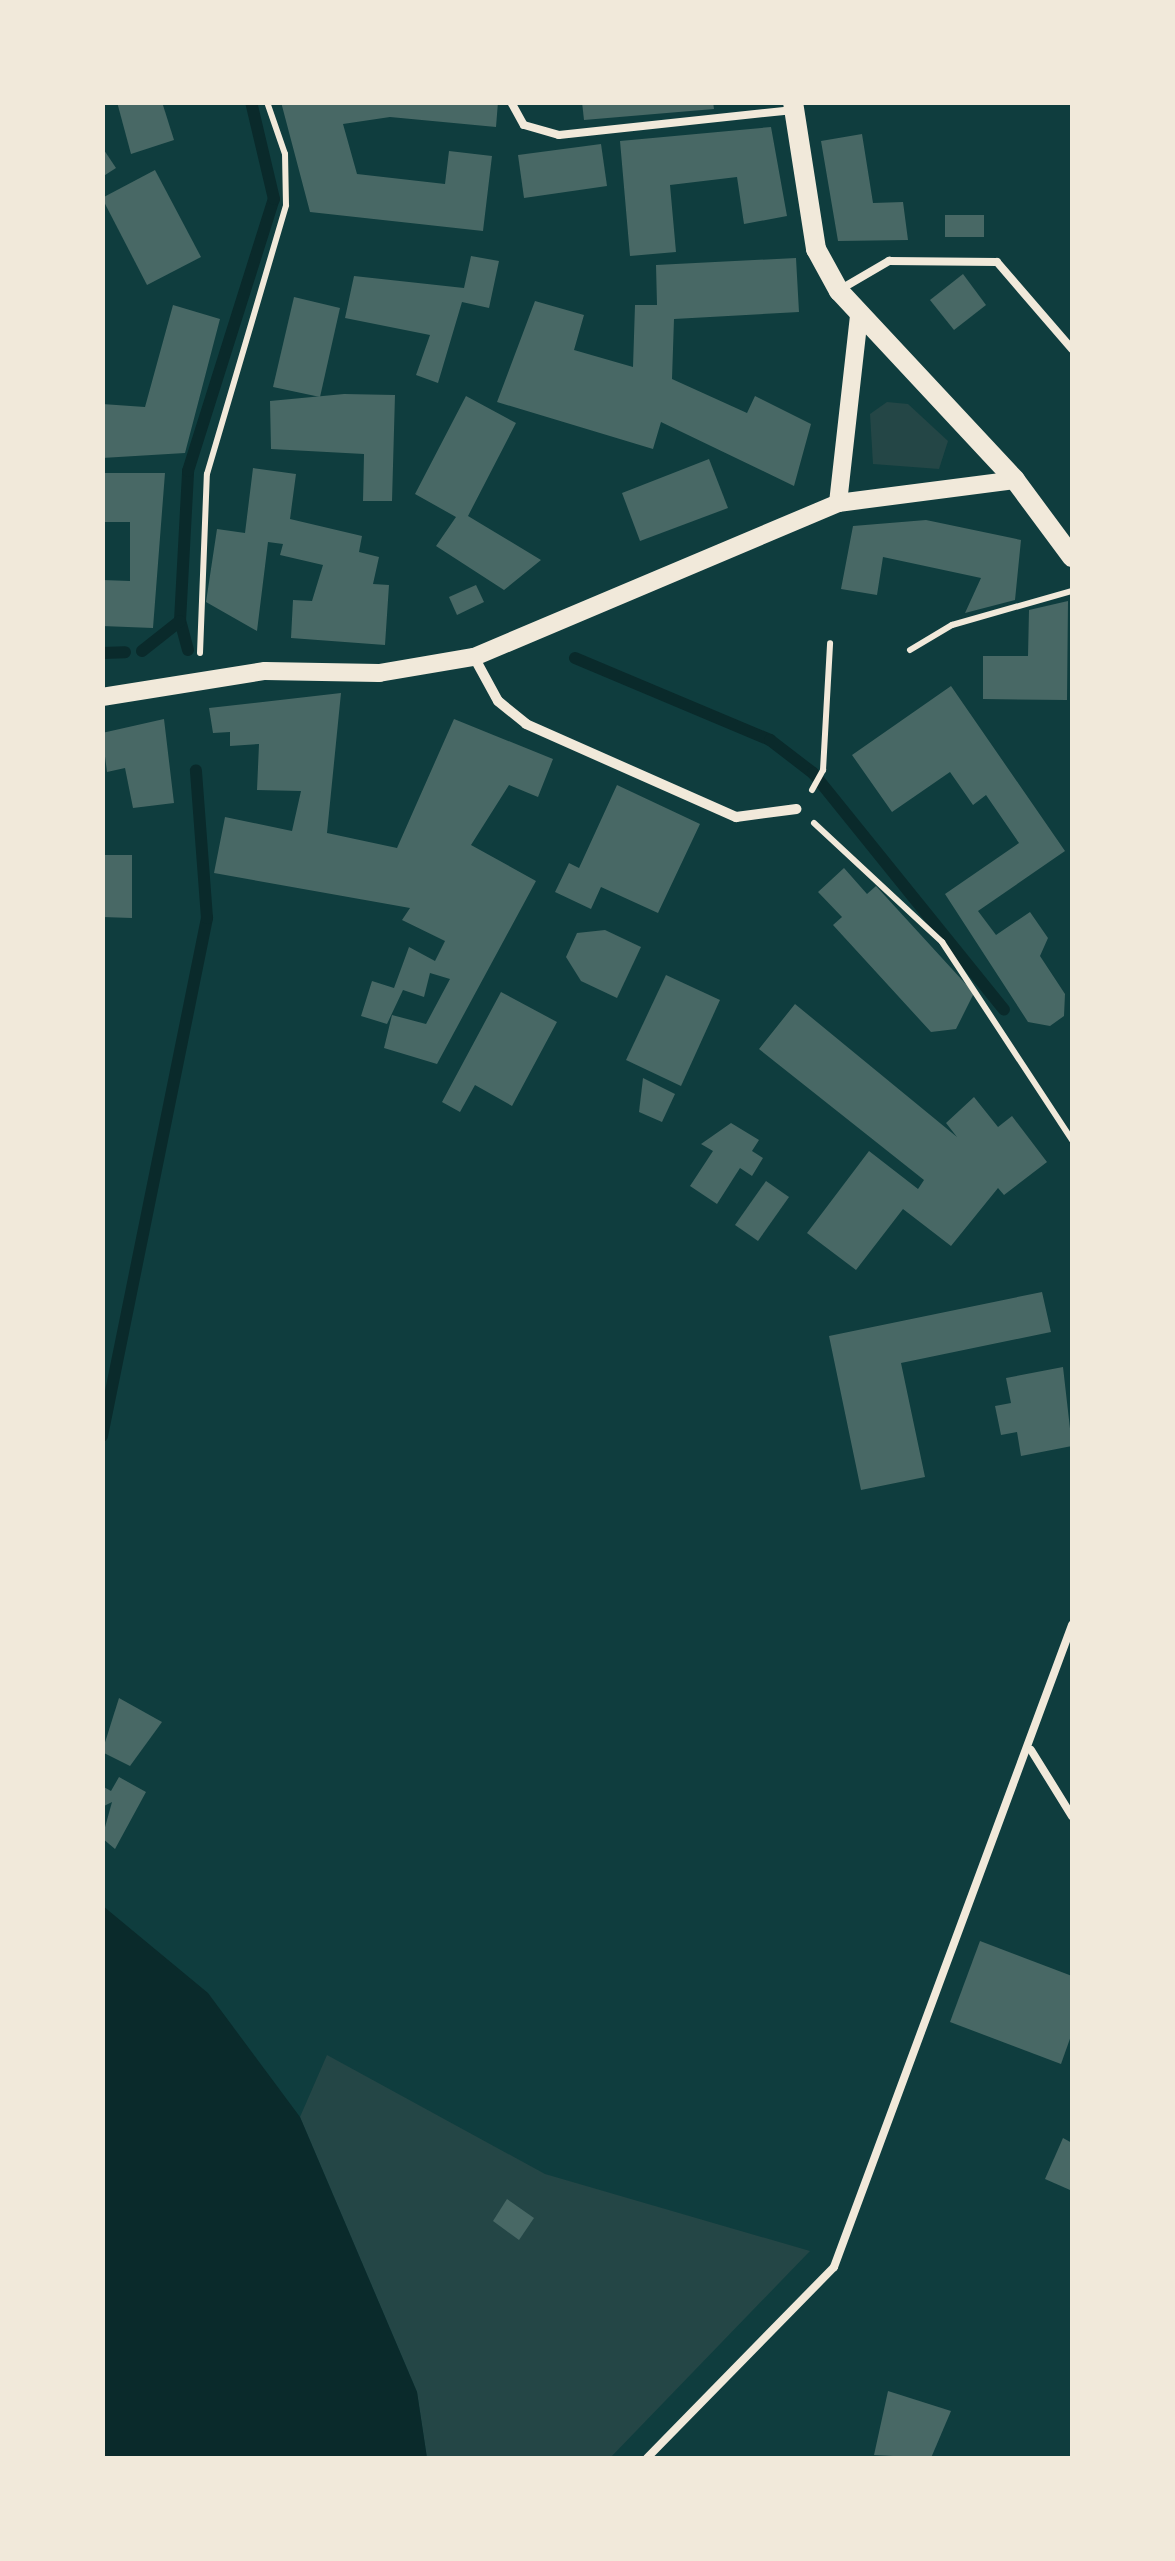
<!DOCTYPE html>
<style>
body{margin:0}
#map{position:relative;width:1175px;height:2561px;overflow:hidden;background:#0f3d3e;font-family:"Golos Text",sans-serif}
div>[style]{position:absolute}
.green>*{inset:0;background:#244646}
.water>*{inset:0;background:#0a2a2b}
.stream>*{height:12px;margin:-6px;padding:0 6px;transform-origin:6px;border-radius:6px;background:#0a2a2b}
.building>*{inset:0;background:#486865}
.path>*{height:6px;margin:-3px;padding:0 3px;transform-origin:3px;border-radius:3px;background:#f1e9da}
.service>*{height:8px;margin:-4px;padding:0 4px;transform-origin:4px;border-radius:4px;background:#f1e9da}
.minor>*{height:10px;margin:-5px;padding:0 5px;transform-origin:5px;border-radius:5px;background:#f1e9da}
.tertiary>*{height:18px;margin:-9px;padding:0 9px;transform-origin:9px;border-radius:9px;background:#f1e9da}
.secondary>*{height:20px;margin:-10px;padding:0 10px;transform-origin:10px;border-radius:10px;background:#f1e9da}
span{translate:-50% -50%;white-space:nowrap;text-align:center;line-height:1.15;-webkit-text-stroke:8px #f1e9da;paint-order:stroke}
.frame{position:absolute;inset:0;border:105px solid #f1e9da;pointer-events:none}
</style>
<div id="map">
<div class="green">
<i style="clip-path:polygon(887px 402px,908px 404px,948px 441px,939px 469px,873px 464px,870px 414px)"></i>
<i style="clip-path:polygon(327px 2055px,545px 2174px,810px 2251px,610px 2458px,427px 2458px,417px 2392px,300px 2117px)"></i>
</div>
<div class="water">
<i style="clip-path:polygon(103px 1906px,208px 1993px,300px 2117px,417px 2392px,427px 2458px,103px 2458px)"></i>
</div>
<div class="stream">
<i style="left:188px;top:650px;width:30px;rotate:-105deg"></i>
<i style="left:180px;top:621px;width:150px;rotate:-86.9deg"></i>
<i style="left:188px;top:471px;width:285px;rotate:-72.5deg"></i>
<i style="left:274px;top:199px;width:100px;rotate:-103.3deg"></i>
<i style="left:142px;top:651px;width:48px;rotate:-38.3deg"></i>
<i style="left:102px;top:653px;width:23px;rotate:-2deg"></i>
<i style="left:575px;top:658px;width:212px;rotate:22.8deg"></i>
<i style="left:770px;top:740px;width:54px;rotate:37.5deg"></i>
<i style="left:813px;top:773px;width:304px;rotate:51.1deg"></i>
<i style="left:102px;top:1436px;width:529px;rotate:-78.54deg"></i>
<i style="left:207px;top:918px;width:148px;rotate:-94.3deg"></i>
</div>
<div class="building">
<i style="clip-path:polygon(117px 102px,162px 102px,174px 140px,131px 154px)"></i>
<i style="clip-path:polygon(281px 102px,498px 102px,496px 127px,390px 117px,343px 124px,357px 174px,445px 184px,449px 151px,492px 156px,483px 231px,310px 212px)"></i>
<i style="clip-path:polygon(582px 102px,713px 102px,714px 109px,584px 120px)"></i>
<i style="clip-path:polygon(771px 127px,787px 216px,744px 224px,737px 177px,670px 185px,676px 252px,630px 256px,620px 141px)"></i>
<i style="clip-path:polygon(862px 134px,873px 203px,903px 202px,908px 240px,838px 241px,821px 141px)"></i>
<i style="clip-path:polygon(601px 144px,607px 186px,524px 198px,518px 155px)"></i>
<i style="clip-path:polygon(102px 147px,116px 168px,102px 177px)"></i>
<i style="clip-path:polygon(155px 170px,201px 257px,147px 285px,102px 198px)"></i>
<i style="clip-path:polygon(945px 215px,984px 215px,984px 237px,945px 237px)"></i>
<i style="clip-path:polygon(471px 256px,499px 261px,489px 308px,462px 302px,438px 383px,416px 375px,430px 335px,345px 318px,354px 276px,464px 288px)"></i>
<i style="clip-path:polygon(796px 258px,799px 312px,674px 319px,672px 379px,747px 413px,755px 396px,811px 424px,794px 486px,661px 422px,653px 449px,497px 402px,535px 301px,584px 315px,574px 350px,633px 367px,635px 305px,657px 305px,656px 265px)"></i>
<i style="clip-path:polygon(963px 274px,986px 305px,954px 330px,930px 300px)"></i>
<i style="clip-path:polygon(294px 297px,340px 308px,320px 397px,273px 387px)"></i>
<i style="clip-path:polygon(173px 305px,220px 319px,185px 453px,102px 458px,102px 404px,145px 407px)"></i>
<i style="clip-path:polygon(344px 394px,395px 395px,392px 501px,363px 501px,364px 454px,271px 449px,270px 401px)"></i>
<i style="clip-path:polygon(466px 396px,516px 423px,468px 516px,541px 560px,504px 590px,436px 546px,456px 517px,415px 494px)"></i>
<i style="clip-path:polygon(709px 459px,728px 508px,640px 541px,622px 493px)"></i>
<i style="clip-path:polygon(253px 468px,296px 474px,290px 519px,362px 536px,359px 552px,379px 557px,373px 584px,389px 585px,385px 645px,291px 638px,293px 600px,312px 601px,323px 565px,280px 555px,283px 544px,268px 542px,257px 631px,206px 602px,217px 529px,245px 533px)"></i>
<i style="clip-path:polygon(102px 473px,165px 473px,153px 628px,102px 626px,102px 580px,130px 581px,130px 522px,102px 522px)"></i>
<i style="clip-path:polygon(926px 520px,1021px 540px,1015px 600px,965px 613px,981px 578px,883px 557px,877px 595px,841px 589px,853px 526px)"></i>
<i style="clip-path:polygon(476px 585px,484px 602px,457px 615px,449px 597px)"></i>
<i style="clip-path:polygon(1068px 601px,1067px 700px,983px 699px,983px 656px,1028px 656px,1029px 610px)"></i>
<i style="clip-path:polygon(951px 686px,1065px 851px,978px 911px,996px 935px,1030px 912px,1048px 938px,1040px 956px,1065px 994px,1064px 1016px,1050px 1026px,1028px 1022px,945px 894px,1019px 843px,986px 795px,973px 805px,950px 772px,892px 812px,852px 755px)"></i>
<i style="clip-path:polygon(341px 693px,327px 833px,397px 848px,454px 719px,553px 759px,538px 797px,509px 785px,471px 845px,536px 881px,437px 1064px,384px 1048px,392px 1015px,426px 1024px,450px 979px,430px 973px,424px 997px,403px 990px,387px 1024px,361px 1016px,372px 981px,394px 988px,409px 947px,435px 961px,445px 941px,402px 920px,410px 908px,214px 873px,225px 817px,292px 831px,301px 791px,257px 790px,259px 744px,230px 746px,230px 732px,213px 733px,209px 708px)"></i>
<i style="clip-path:polygon(164px 719px,174px 803px,133px 808px,125px 768px,107px 772px,102px 733px)"></i>
<i style="clip-path:polygon(617px 785px,700px 824px,658px 913px,601px 887px,591px 909px,555px 892px,569px 863px,579px 868px)"></i>
<i style="clip-path:polygon(102px 855px,132px 855px,132px 918px,102px 917px)"></i>
<i style="clip-path:polygon(844px 868px,867px 894px,876px 886px,974px 993px,956px 1029px,931px 1032px,833px 925px,842px 917px,818px 892px)"></i>
<i style="clip-path:polygon(605px 930px,641px 947px,617px 998px,581px 981px,566px 957px,577px 933px)"></i>
<i style="clip-path:polygon(666px 975px,720px 1000px,681px 1086px,626px 1060px)"></i>
<i style="clip-path:polygon(501px 992px,557px 1022px,512px 1106px,475px 1085px,460px 1112px,442px 1102px)"></i>
<i style="clip-path:polygon(795px 1004px,957px 1137px,946px 1123px,974px 1097px,998px 1127px,1012px 1116px,1047px 1162px,1004px 1195px,998px 1188px,951px 1246px,903px 1209px,856px 1270px,807px 1233px,869px 1151px,918px 1189px,924px 1180px,759px 1049px)"></i>
<i style="clip-path:polygon(643px 1078px,675px 1094px,662px 1122px,639px 1112px)"></i>
<i style="clip-path:polygon(731px 1123px,759px 1140px,752px 1151px,763px 1158px,752px 1176px,740px 1168px,717px 1204px,690px 1186px,713px 1151px,701px 1144px)"></i>
<i style="clip-path:polygon(766px 1181px,789px 1197px,758px 1241px,735px 1225px)"></i>
<i style="clip-path:polygon(1042px 1292px,1051px 1332px,901px 1363px,925px 1477px,861px 1490px,829px 1336px)"></i>
<i style="clip-path:polygon(1063px 1367px,1072px 1446px,1021px 1456px,1017px 1432px,1001px 1435px,995px 1406px,1011px 1403px,1006px 1378px)"></i>
<i style="clip-path:polygon(119px 1698px,162px 1722px,130px 1766px,102px 1752px)"></i>
<i style="clip-path:polygon(119px 1777px,146px 1792px,115px 1849px,102px 1838px,112px 1802px,102px 1807px,102px 1786px,111px 1791px)"></i>
<i style="clip-path:polygon(980px 1941px,1072px 1976px,1072px 2033px,1061px 2064px,950px 2022px)"></i>
<i style="clip-path:polygon(1063px 2138px,1072px 2143px,1070px 2190px,1045px 2179px)"></i>
<i style="clip-path:polygon(507px 2199px,534px 2218px,519px 2240px,493px 2221px)"></i>
<i style="clip-path:polygon(888px 2391px,951px 2411px,931px 2458px,874px 2455px)"></i>
</div>
<div class="path">
<i style="left:910px;top:650px;width:49px;rotate:-30.8deg"></i>
<i style="left:952px;top:625px;width:124px;rotate:-15.9deg"></i>
<i style="left:200px;top:653px;width:179px;rotate:-87.8deg"></i>
<i style="left:207px;top:474px;width:280px;rotate:-73.6deg"></i>
<i style="left:286px;top:205px;width:51px;rotate:-91.1deg"></i>
<i style="left:285px;top:154px;width:55px;rotate:-109.1deg"></i>
<i style="left:812px;top:790px;width:23px;rotate:-61deg"></i>
<i style="left:823px;top:770px;width:127px;rotate:-86.8deg"></i>
<i style="left:814px;top:823px;width:175px;rotate:42.9deg"></i>
<i style="left:942px;top:942px;width:237px;rotate:56.7deg"></i>
</div>
<div class="service">
<i style="left:511px;top:102px;width:26px;rotate:61deg"></i>
<i style="left:524px;top:125px;width:36px;rotate:16deg"></i>
<i style="left:559px;top:135px;width:236px;rotate:-6.1deg"></i>
<i style="left:841px;top:289px;width:56px;rotate:-30.3deg"></i>
<i style="left:889px;top:261px;width:108px;rotate:0.5deg"></i>
<i style="left:997px;top:262px;width:115px;rotate:49.2deg"></i>
<i style="left:1031px;top:1750px;width:78px;rotate:58.2deg"></i>
<i style="left:647px;top:2458px;width:267px;rotate:-45.6deg"></i>
<i style="left:834px;top:2267px;width:685px;rotate:-69.66deg"></i>
</div>
<div class="minor">
<i style="left:474px;top:657px;width:50px;rotate:61.4deg"></i>
<i style="left:498px;top:701px;width:36px;rotate:39deg"></i>
<i style="left:526px;top:724px;width:230px;rotate:23.9deg"></i>
<i style="left:736px;top:817px;width:61px;rotate:-7.6deg"></i>
</div>
<div class="tertiary">
<i style="left:838px;top:503px;width:189px;rotate:-83.6deg"></i>
<i style="left:102px;top:697px;width:165px;rotate:-9.1deg"></i>
<i style="left:265px;top:671px;width:114px;rotate:1deg"></i>
<i style="left:379px;top:673px;width:96px;rotate:-9.6deg"></i>
<i style="left:474px;top:657px;width:395px;rotate:-22.9deg"></i>
<i style="left:838px;top:503px;width:178px;rotate:-7.4deg"></i>
</div>
<div class="secondary">
<i style="left:793px;top:102px;width:149px;rotate:81.1deg"></i>
<i style="left:816px;top:249px;width:48px;rotate:61.3deg"></i>
<i style="left:839px;top:291px;width:258px;rotate:47deg"></i>
<i style="left:1015px;top:480px;width:96px;rotate:53.5deg"></i>
</div>
<div class="frame"></div>
</div>
